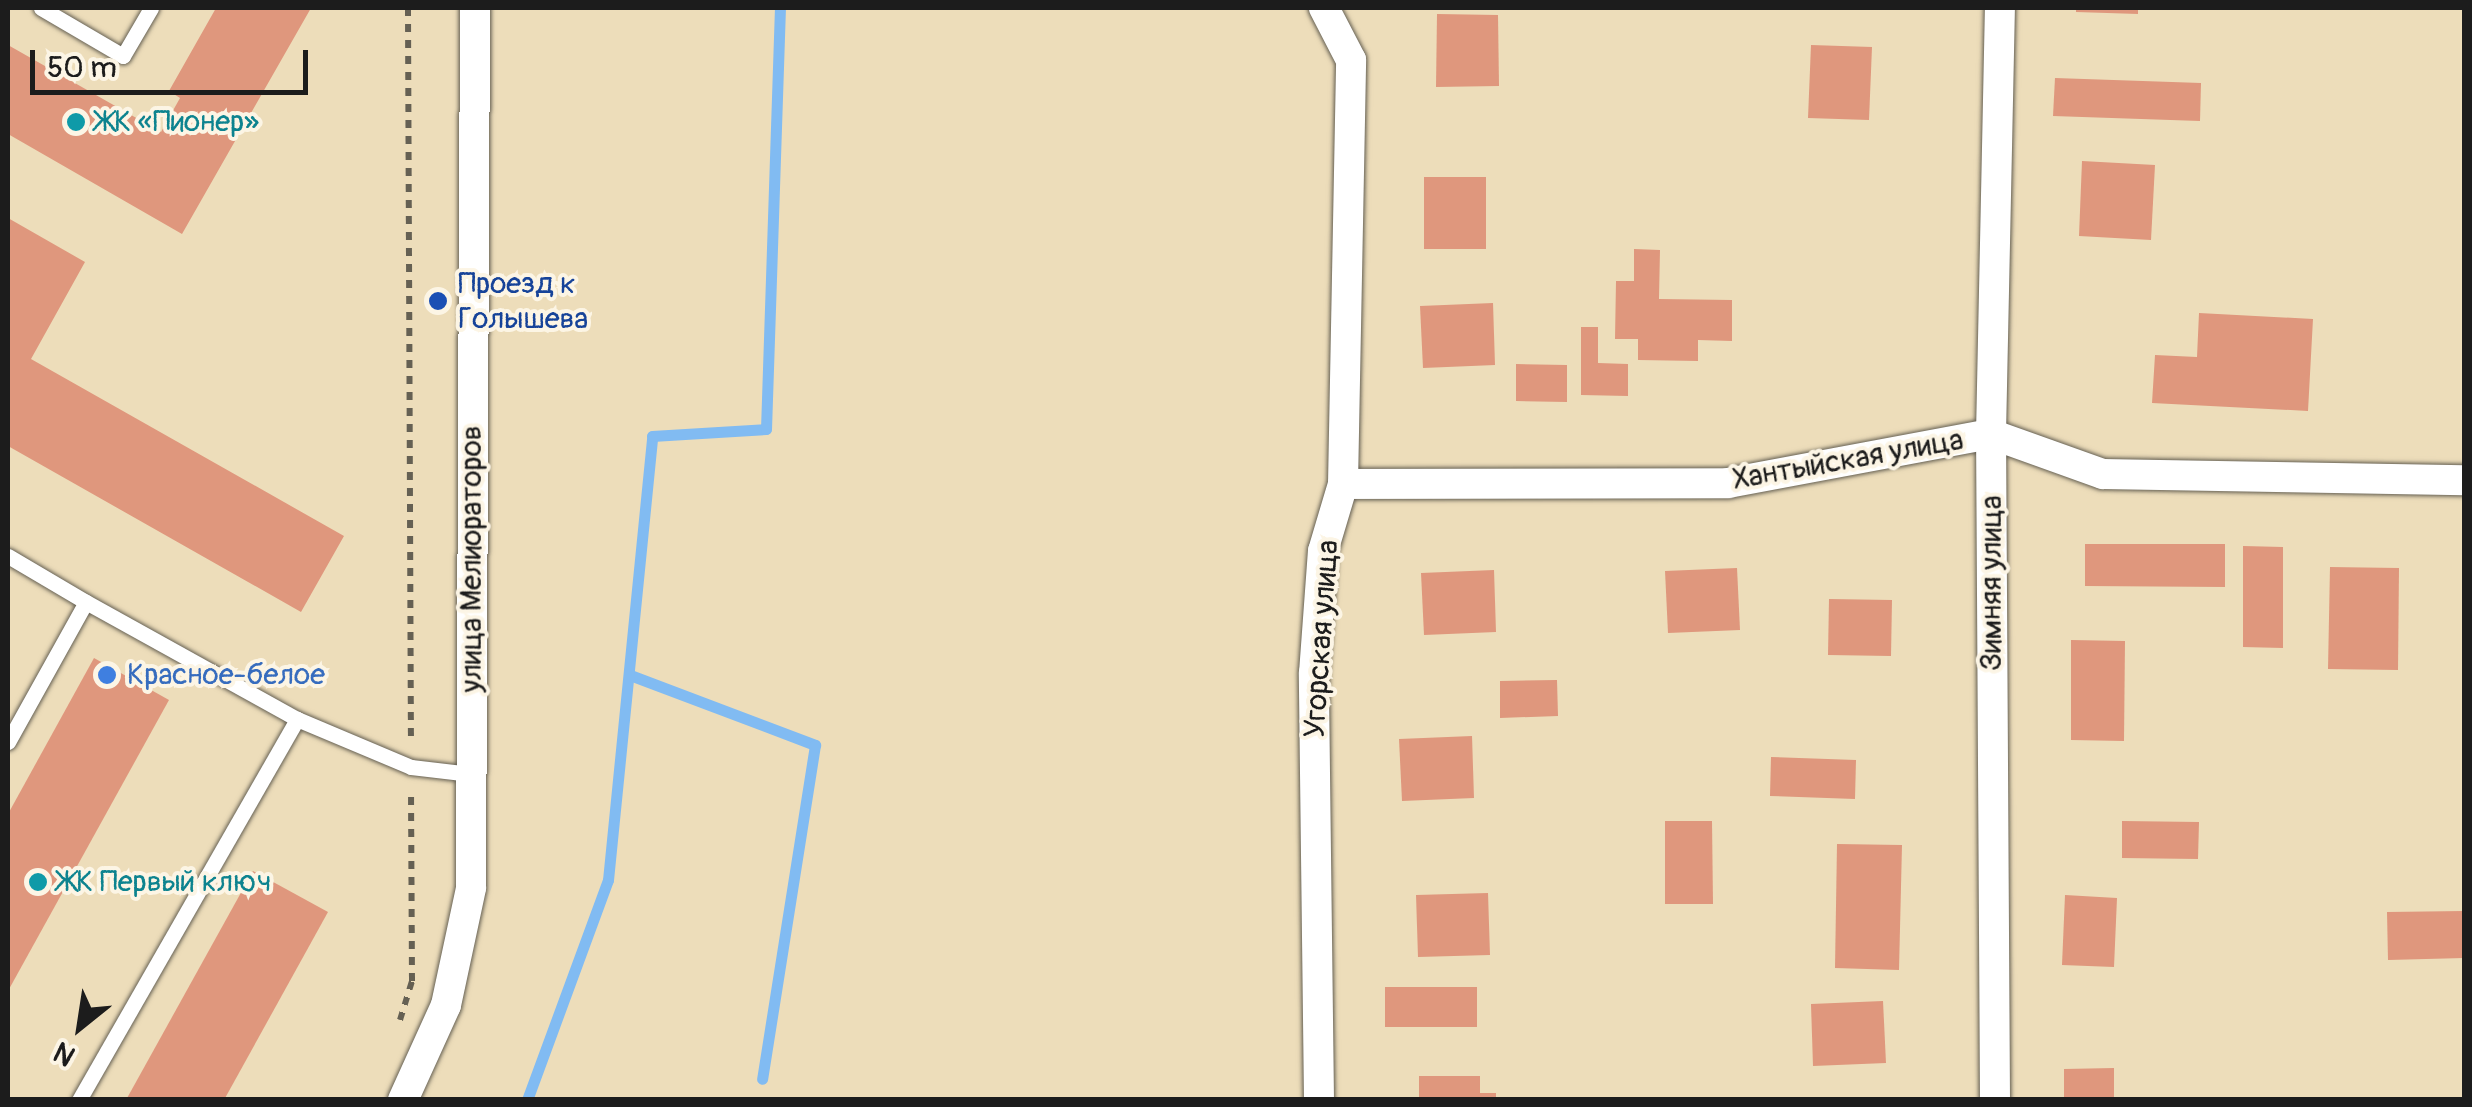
<!DOCTYPE html>
<meta charset="utf-8">
<style>
body{margin:0}
#map{position:relative;width:2472px;height:1107px;overflow:hidden;background:#edddba;font-family:Pangolin,sans-serif}
div>[style]{position:absolute}
.stream>*{height:11px;margin:-5.5px;padding:0 5.5px;transform-origin:5.5px;border-radius:5.5px;background:#81bbf2}
.building>*{inset:0;background:#df977d}
.path>*{height:6px;margin-top:-3px;transform-origin:0;background:repeating-linear-gradient(90deg,#656053 0 8px,transparent 0 16px)}
.roads{filter:drop-shadow(0 0 2px #656053) drop-shadow(0 0 2px #656053)}
.lane>*{height:15px;margin:-7.5px;padding:0 7.5px;transform-origin:7.5px;border-radius:7.5px;background:#fff}
.street>*{height:30px;margin:-15px;padding:0 15px;transform-origin:15px;border-radius:15px;background:#fff}
.dots>*{width:28px;height:28px;translate:-50% -50%;box-sizing:border-box;border:5px solid #fcf5e5;border-radius:50%}
span{translate:-50% -50%;white-space:nowrap;text-align:center;line-height:1.15;-webkit-text-stroke:8px #fcf5e5;paint-order:stroke}
.culture-label{font-size:30px;color:#0d838f}
.left{translate:0 -50%;text-align:left}
.transit-label{font-size:30px;color:#164399}
.street-label{font-size:30px;color:#1c1c1c}
.shop-label{font-size:30px;color:#366cbe}
.frame{position:absolute;inset:0;border:10px solid #1c1c1c;pointer-events:none}
.north{position:absolute;left:30px;top:977px;width:100px;height:100px;-webkit-text-stroke:8px #fcf5e5;paint-order:stroke;rotate:210deg;font-size:28px;font-weight:700;line-height:40px;text-align:center;color:#1c1c1c}
.north::after{content:'';display:block;margin:auto;width:35px;height:45px;background:#1c1c1c;clip-path:polygon(50% 0,100% 100%,50% 72%,0 100%)}
.scale{position:absolute;left:30px;top:50px;width:278px;height:45px;box-sizing:border-box;border:5px solid #1c1c1c;border-top:0;padding-left:12px;font-size:30px;line-height:35px;white-space:nowrap;color:#1c1c1c;-webkit-text-stroke:8px #fcf5e5;paint-order:stroke}
</style>
<div id="map">
<div class="stream">
<i style="left:630px;top:675px;width:198px;rotate:20.7deg"></i>
<i style="left:815px;top:745px;width:338px;rotate:99deg"></i>
<i style="left:527px;top:1100px;width:234px;rotate:-69.8deg"></i>
<i style="left:608px;top:880px;width:446px;rotate:-84.3deg"></i>
<i style="left:652px;top:436px;width:114px;rotate:-3.5deg"></i>
<i style="left:766px;top:429px;width:421px;rotate:-88.1deg"></i>
</div>
<div class="building">
<i style="clip-path:polygon(216px 8px,311px 8px,182px 234px,8px 134px,8px 45px,161px 132px,180px 98px,169px 91px)"></i>
<i style="clip-path:polygon(2076px 8px,2138px 8px,2138px 14px,2076px 12px)"></i>
<i style="clip-path:polygon(1437px 14px,1498px 15px,1499px 86px,1436px 87px)"></i>
<i style="clip-path:polygon(1811px 45px,1872px 47px,1869px 120px,1808px 118px)"></i>
<i style="clip-path:polygon(2055px 78px,2201px 83px,2200px 121px,2053px 116px)"></i>
<i style="clip-path:polygon(2082px 161px,2155px 165px,2151px 240px,2079px 236px)"></i>
<i style="clip-path:polygon(1424px 177px,1486px 177px,1486px 249px,1424px 249px)"></i>
<i style="clip-path:polygon(8px 218px,85px 262px,31px 359px,344px 536px,301px 612px,8px 446px)"></i>
<i style="clip-path:polygon(1634px 249px,1660px 250px,1659px 299px,1732px 300px,1732px 341px,1698px 340px,1698px 361px,1638px 360px,1638px 339px,1615px 339px,1616px 281px,1634px 281px)"></i>
<i style="clip-path:polygon(1493px 303px,1495px 365px,1423px 368px,1420px 306px)"></i>
<i style="clip-path:polygon(2199px 313px,2313px 319px,2308px 411px,2152px 403px,2155px 355px,2197px 357px)"></i>
<i style="clip-path:polygon(1581px 327px,1598px 327px,1598px 363px,1628px 364px,1628px 396px,1581px 395px)"></i>
<i style="clip-path:polygon(1516px 364px,1567px 365px,1567px 402px,1516px 401px)"></i>
<i style="clip-path:polygon(2085px 544px,2225px 544px,2225px 587px,2085px 586px)"></i>
<i style="clip-path:polygon(2243px 546px,2283px 547px,2283px 648px,2243px 647px)"></i>
<i style="clip-path:polygon(2330px 567px,2399px 568px,2398px 670px,2328px 669px)"></i>
<i style="clip-path:polygon(1737px 568px,1740px 630px,1668px 633px,1665px 571px)"></i>
<i style="clip-path:polygon(1494px 570px,1496px 632px,1424px 635px,1421px 573px)"></i>
<i style="clip-path:polygon(1829px 599px,1892px 600px,1891px 656px,1828px 655px)"></i>
<i style="clip-path:polygon(2071px 640px,2125px 641px,2124px 741px,2071px 740px)"></i>
<i style="clip-path:polygon(94px 658px,169px 700px,8px 991px,8px 814px)"></i>
<i style="clip-path:polygon(1557px 680px,1558px 716px,1500px 718px,1500px 681px)"></i>
<i style="clip-path:polygon(1472px 736px,1474px 798px,1402px 801px,1399px 739px)"></i>
<i style="clip-path:polygon(1771px 757px,1856px 760px,1855px 799px,1770px 796px)"></i>
<i style="clip-path:polygon(1665px 821px,1712px 821px,1713px 904px,1665px 904px)"></i>
<i style="clip-path:polygon(2122px 821px,2199px 822px,2198px 859px,2122px 858px)"></i>
<i style="clip-path:polygon(1837px 844px,1902px 845px,1899px 970px,1835px 968px)"></i>
<i style="clip-path:polygon(253px 871px,328px 912px,224px 1100px,126px 1100px)"></i>
<i style="clip-path:polygon(1488px 893px,1490px 955px,1418px 957px,1416px 895px)"></i>
<i style="clip-path:polygon(2065px 895px,2117px 898px,2114px 967px,2062px 965px)"></i>
<i style="clip-path:polygon(2464px 911px,2464px 958px,2388px 960px,2387px 912px)"></i>
<i style="clip-path:polygon(1385px 987px,1477px 987px,1477px 1027px,1385px 1027px)"></i>
<i style="clip-path:polygon(1883px 1001px,1886px 1063px,1813px 1066px,1811px 1004px)"></i>
<i style="clip-path:polygon(2114px 1068px,2114px 1100px,2064px 1100px,2064px 1069px)"></i>
<i style="clip-path:polygon(1419px 1076px,1480px 1076px,1480px 1093px,1496px 1093px,1496px 1100px,1419px 1100px)"></i>
</div>
<div class="path">
<i style="left:408px;top:8px;width:733px;rotate:89.77deg"></i>
<i style="left:400px;top:1020px;width:41px;rotate:-72.9deg"></i>
<i style="left:412px;top:981px;width:192px;rotate:-90.3deg"></i>
</div>
<div class="roads">
<div class="lane">
<i style="left:41px;top:8px;width:95px;rotate:30.3deg"></i>
<i style="left:123px;top:56px;width:56px;rotate:-59.7deg"></i>
<i style="left:8px;top:556px;width:91px;rotate:30.5deg"></i>
<i style="left:8px;top:742px;width:160px;rotate:-60.9deg"></i>
<i style="left:86px;top:602px;width:241px;rotate:29deg"></i>
<i style="left:297px;top:719px;width:124px;rotate:22.8deg"></i>
<i style="left:411px;top:767px;width:60px;rotate:6.7deg"></i>
<i style="left:79px;top:1100px;width:439px;rotate:-60.2deg"></i>
</div>
<div class="street">
<i style="left:1343px;top:484px;width:385px;rotate:-0.1deg"></i>
<i style="left:1728px;top:483px;width:268px;rotate:-10.6deg"></i>
<i style="left:1991px;top:434px;width:119px;rotate:19.7deg"></i>
<i style="left:2103px;top:474px;width:361px;rotate:1deg"></i>
<i style="left:403px;top:1100px;width:104px;rotate:-65.6deg"></i>
<i style="left:446px;top:1005px;width:120px;rotate:-77.9deg"></i>
<i style="left:471px;top:888px;width:880px;rotate:-89.74deg"></i>
<i style="left:1319px;top:1100px;width:427px;rotate:-90.7deg"></i>
<i style="left:1314px;top:673px;width:122px;rotate:-85.8deg"></i>
<i style="left:1323px;top:551px;width:70px;rotate:-73.4deg"></i>
<i style="left:1343px;top:484px;width:424px;rotate:-88.9deg"></i>
<i style="left:1351px;top:60px;width:59px;rotate:-117.4deg"></i>
<i style="left:1995px;top:1100px;width:666px;rotate:-90.34deg"></i>
<i style="left:1991px;top:434px;width:426px;rotate:-88.8deg"></i>
</div>
</div>
<div class="dots">
<i style="left:76px;top:122px;background:#0f9aa8"></i>
<i style="left:438px;top:301px;background:#1a4fb4"></i>
<i style="left:107px;top:675px;background:#3f7fe0"></i>
<i style="left:38px;top:882px;background:#0f9aa8"></i>
</div>
<div class="culture-label">
<span class="left" style="left:96px;top:122px">ЖК «Пионер»</span>
<span class="left" style="left:58px;top:882px">ЖК Первый ключ</span>
</div>
<div class="transit-label">
<span class="left" style="left:458px;top:301px">Проезд к<br>Голышева</span>
</div>
<div class="street-label">
<span style="left:1848px;top:460px;rotate:-10deg">Хантыйская улица</span>
<span style="left:472px;top:559px;rotate:-90deg">улица Мелиораторов</span>
<span style="left:1992px;top:583px;rotate:-90deg">Зимняя улица</span>
<span style="left:1322px;top:639px;rotate:-86deg">Угорская улица</span>
</div>
<div class="shop-label">
<span class="left" style="left:127px;top:675px">Красное-белое</span>
</div>
<div class="frame"></div>
<div class="north">N</div>
<div class="scale">50 m</div>
</div>
